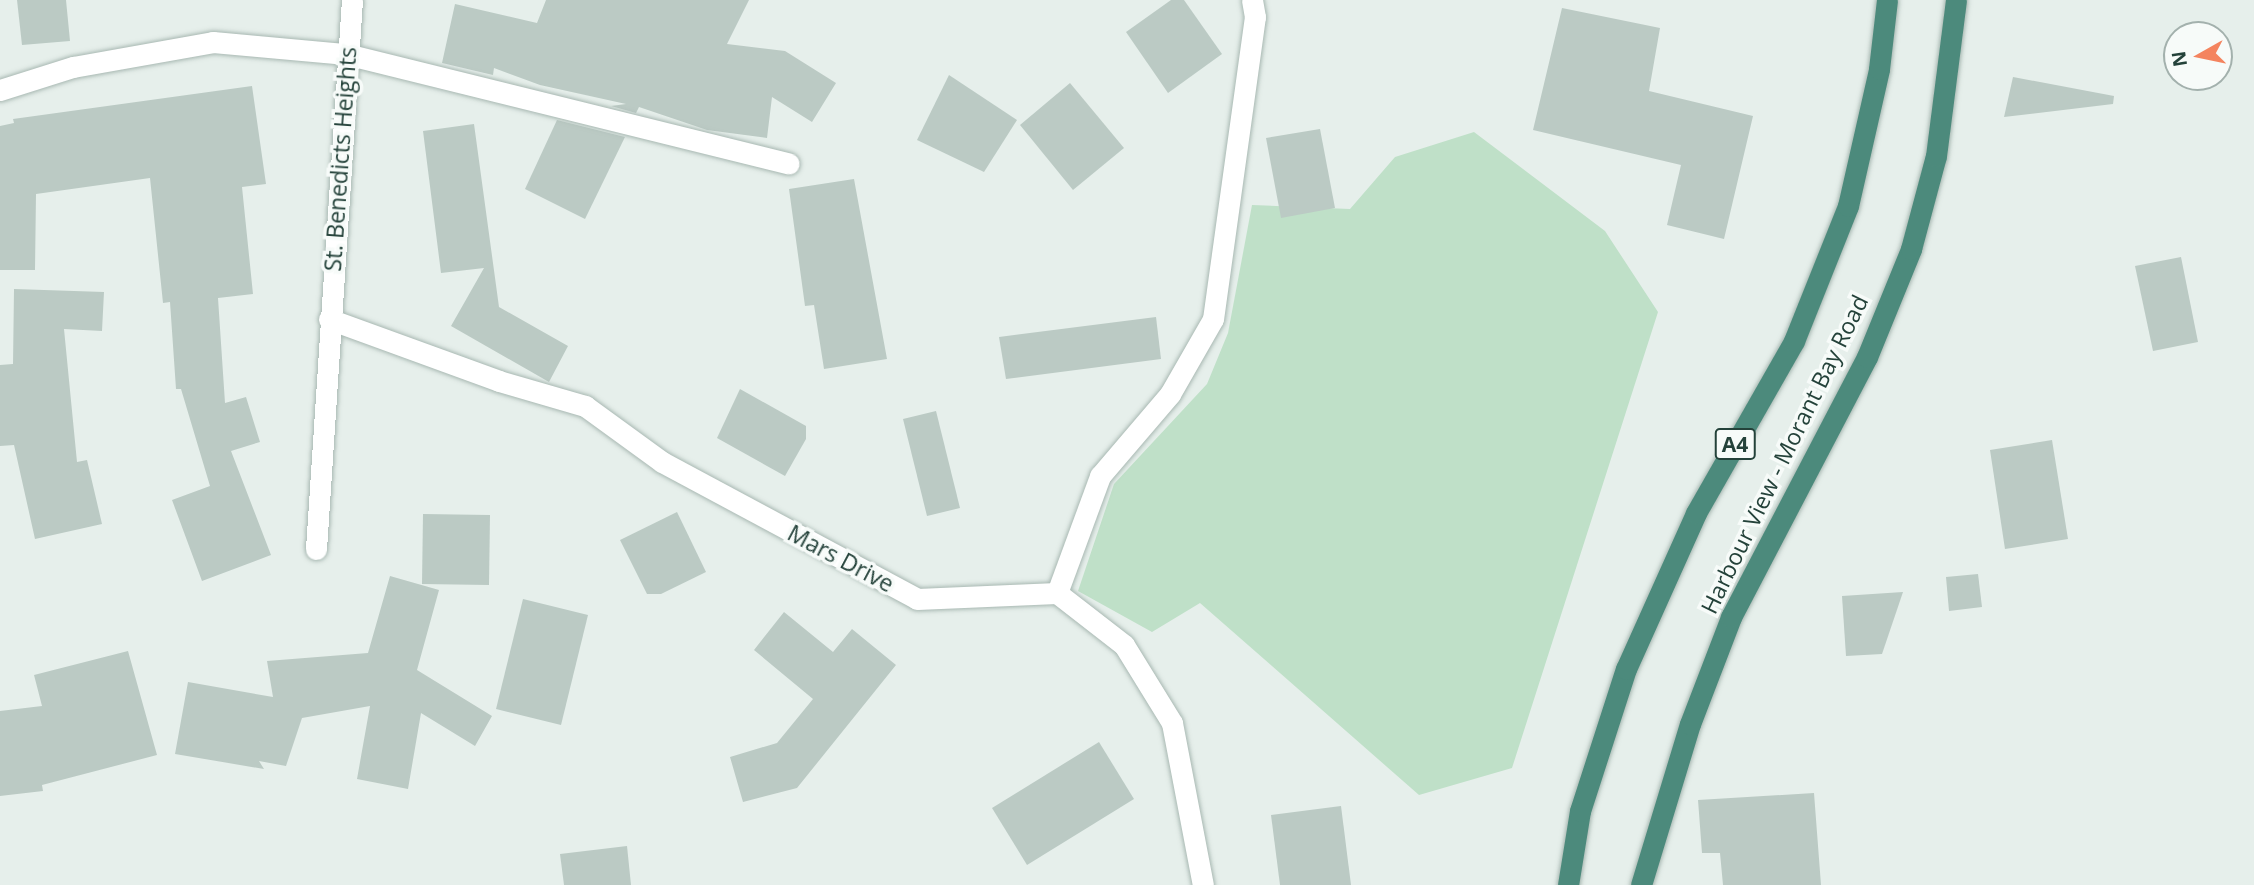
<!DOCTYPE html>
<style>
body{margin:0}
#map{position:relative;width:2254px;height:885px;overflow:hidden;background:#e6efeb;font-family:"Open Sans",sans-serif}
div>[style]{position:absolute}
.green>*{inset:0;background:#bfe0c8}
.building>*{inset:0;background:#bbcac4}
.roads{filter:drop-shadow(0 0 2px #a8b8b2) drop-shadow(0 0 2px #a8b8b2)}
.minor>*{height:21px;margin:-10.5px;padding:0 10.5px;transform-origin:10.5px;border-radius:10.5px;background:#fff}
.trunk>*{height:21px;margin:-10.5px;padding:0 10.5px;transform-origin:10.5px;border-radius:10.5px;background:#4c8a7c}
span{translate:-50% -50%;white-space:nowrap;text-align:center;line-height:1.15;-webkit-text-stroke:7px #f7fbf9;paint-order:stroke}
.shield-label span{padding:2px 5px;background:#f7fbf9;border:2px solid;border-radius:5px;-webkit-text-stroke-width:0}
.shield-label{font-size:21px;color:#24423a;font-weight:700}
.street-label{font-size:23px;color:#24423a}
.north{position:absolute;left:2163px;top:21px;width:70px;height:70px;box-sizing:border-box;background:#f7fbf9;border:2px solid #a3b1ad;border-radius:50%;rotate:261deg;font-size:19px;font-weight:700;line-height:28px;text-align:center;color:#24423a}
.north::after{content:'';display:block;margin:auto;width:24px;height:32px;background:#f4845f;clip-path:polygon(50% 0,100% 100%,50% 72%,0 100%)}
</style>
<div id="map">
<div class="green">
<i style="clip-path:polygon(1474px 132px,1605px 231px,1658px 312px,1512px 768px,1419px 795px,1200px 603px,1152px 632px,1078px 591px,1114px 484px,1207px 384px,1228px 333px,1252px 205px,1350px 209px,1395px 157px)"></i>
</div>
<div class="building">
<i style="clip-path:polygon(17px 0,66px 0,70px 41px,22px 45px)"></i>
<i style="clip-path:polygon(546px 0,749px 0,727px 44px,785px 51px,836px 83px,812px 122px,772px 97px,767px 138px,707px 130px,639px 107px,636px 113px,611px 106px,626px 104px,540px 85px,494px 68px,493px 75px,442px 63px,455px 4px,537px 23px)"></i>
<i style="clip-path:polygon(1171px 0,1184px 0,1222px 54px,1168px 93px,1126px 32px)"></i>
<i style="clip-path:polygon(1562px 8px,1660px 28px,1649px 91px,1753px 116px,1724px 239px,1667px 225px,1681px 165px,1533px 130px)"></i>
<i style="clip-path:polygon(949px 75px,1017px 120px,984px 172px,917px 140px)"></i>
<i style="clip-path:polygon(2013px 77px,2114px 96px,2113px 104px,2004px 117px)"></i>
<i style="clip-path:polygon(1070px 83px,1124px 148px,1073px 190px,1020px 125px)"></i>
<i style="clip-path:polygon(252px 86px,266px 184px,242px 187px,253px 294px,218px 298px,225px 403px,246px 397px,260px 442px,231px 451px,271px 555px,202px 581px,172px 500px,210px 486px,181px 389px,176px 389px,170px 302px,163px 303px,150px 178px,36px 194px,35px 270px,0 270px,0 126px,14px 123px,13px 119px)"></i>
<i style="clip-path:polygon(557px 120px,625px 137px,585px 219px,525px 189px)"></i>
<i style="clip-path:polygon(474px 124px,499px 307px,568px 346px,549px 382px,451px 326px,484px 268px,441px 273px,423px 131px)"></i>
<i style="clip-path:polygon(1320px 129px,1335px 208px,1281px 218px,1266px 138px)"></i>
<i style="clip-path:polygon(854px 179px,887px 359px,824px 369px,814px 305px,805px 306px,789px 189px)"></i>
<i style="clip-path:polygon(2181px 257px,2198px 342px,2153px 351px,2135px 266px)"></i>
<i style="clip-path:polygon(14px 289px,104px 292px,102px 331px,64px 329px,77px 462px,87px 460px,102px 524px,35px 539px,14px 445px,0 446px,0 365px,13px 364px)"></i>
<i style="clip-path:polygon(1156px 317px,1161px 359px,1006px 379px,999px 337px)"></i>
<i style="clip-path:polygon(740px 389px,806px 426px,806px 439px,785px 476px,717px 438px)"></i>
<i style="clip-path:polygon(936px 411px,960px 508px,927px 516px,903px 419px)"></i>
<i style="clip-path:polygon(2052px 440px,2068px 539px,2005px 549px,1990px 450px)"></i>
<i style="clip-path:polygon(677px 512px,706px 572px,661px 594px,647px 594px,620px 540px)"></i>
<i style="clip-path:polygon(423px 514px,490px 515px,489px 585px,422px 584px)"></i>
<i style="clip-path:polygon(1978px 574px,1982px 607px,1949px 611px,1946px 577px)"></i>
<i style="clip-path:polygon(390px 576px,439px 590px,417px 670px,492px 716px,475px 746px,421px 713px,408px 789px,357px 779px,370px 706px,302px 718px,286px 766px,259px 761px,264px 769px,175px 754px,188px 682px,273px 697px,267px 661px,368px 653px)"></i>
<i style="clip-path:polygon(1903px 592px,1882px 654px,1846px 656px,1842px 596px)"></i>
<i style="clip-path:polygon(523px 599px,588px 615px,561px 725px,496px 709px)"></i>
<i style="clip-path:polygon(784px 612px,833px 652px,852px 629px,896px 665px,797px 788px,743px 802px,730px 757px,777px 743px,813px 699px,754px 650px)"></i>
<i style="clip-path:polygon(128px 651px,157px 755px,42px 785px,43px 791px,0 796px,0 711px,42px 706px,34px 675px)"></i>
<i style="clip-path:polygon(1099px 742px,1134px 799px,1027px 865px,992px 808px)"></i>
<i style="clip-path:polygon(1814px 793px,1821px 885px,1723px 885px,1720px 853px,1702px 853px,1698px 800px)"></i>
<i style="clip-path:polygon(1341px 806px,1351px 885px,1280px 885px,1271px 815px)"></i>
<i style="clip-path:polygon(627px 846px,631px 885px,564px 885px,560px 854px)"></i>
</div>
<div class="roads">
<div class="minor">
<i style="left:0;top:90px;width:77px;rotate:-17.5deg"></i>
<i style="left:73px;top:67px;width:142px;rotate:-10.1deg"></i>
<i style="left:213px;top:42px;width:134px;rotate:5.2deg"></i>
<i style="left:346px;top:54px;width:456px;rotate:13.9deg"></i>
<i style="left:329px;top:319px;width:181px;rotate:20deg"></i>
<i style="left:499px;top:381px;width:90px;rotate:16.2deg"></i>
<i style="left:585px;top:406px;width:95px;rotate:36deg"></i>
<i style="left:662px;top:462px;width:289px;rotate:28.2deg"></i>
<i style="left:917px;top:599px;width:140px;rotate:-2.5deg"></i>
<i style="left:1057px;top:593px;width:85px;rotate:37.8deg"></i>
<i style="left:1124px;top:645px;width:92px;rotate:58.4deg"></i>
<i style="left:1172px;top:723px;width:165px;rotate:79.2deg"></i>
<i style="left:316px;top:549px;width:550px;rotate:-86.25deg"></i>
<i style="left:1057px;top:593px;width:125px;rotate:-69.8deg"></i>
<i style="left:1100px;top:476px;width:108px;rotate:-49.5deg"></i>
<i style="left:1170px;top:394px;width:86px;rotate:-60.2deg"></i>
<i style="left:1213px;top:319px;width:305px;rotate:-82.1deg"></i>
<i style="left:1255px;top:17px;width:17px;rotate:-100deg"></i>
</div>
<div class="trunk">
<i style="left:1568px;top:885px;width:75px;rotate:-80.8deg"></i>
<i style="left:1580px;top:811px;width:149px;rotate:-72.1deg"></i>
<i style="left:1626px;top:669px;width:171px;rotate:-65.8deg"></i>
<i style="left:1696px;top:513px;width:198px;rotate:-60.3deg"></i>
<i style="left:1794px;top:341px;width:145px;rotate:-68.2deg"></i>
<i style="left:1848px;top:206px;width:140px;rotate:-77.2deg"></i>
<i style="left:1879px;top:69px;width:69px;rotate:-83.4deg"></i>
<i style="left:1641px;top:885px;width:168px;rotate:-73.1deg"></i>
<i style="left:1690px;top:724px;width:115px;rotate:-69deg"></i>
<i style="left:1731px;top:617px;width:293px;rotate:-62.4deg"></i>
<i style="left:1867px;top:357px;width:117px;rotate:-67.8deg"></i>
<i style="left:1911px;top:249px;width:96px;rotate:-75deg"></i>
<i style="left:1936px;top:156px;width:157px;rotate:-82.7deg"></i>
</div>
</div>
<div class="shield-label">
<span style="left:1735px;top:444px">A4</span>
</div>
<div class="street-label">
<span style="left:340px;top:159px;rotate:-86deg">St. Benedicts Heights</span>
<span style="left:1784px;top:454px;rotate:-64deg">Harbour View - Morant Bay Road</span>
<span style="left:841px;top:558px;rotate:28deg">Mars Drive</span>
</div>
<div class="north">N</div>
</div>
